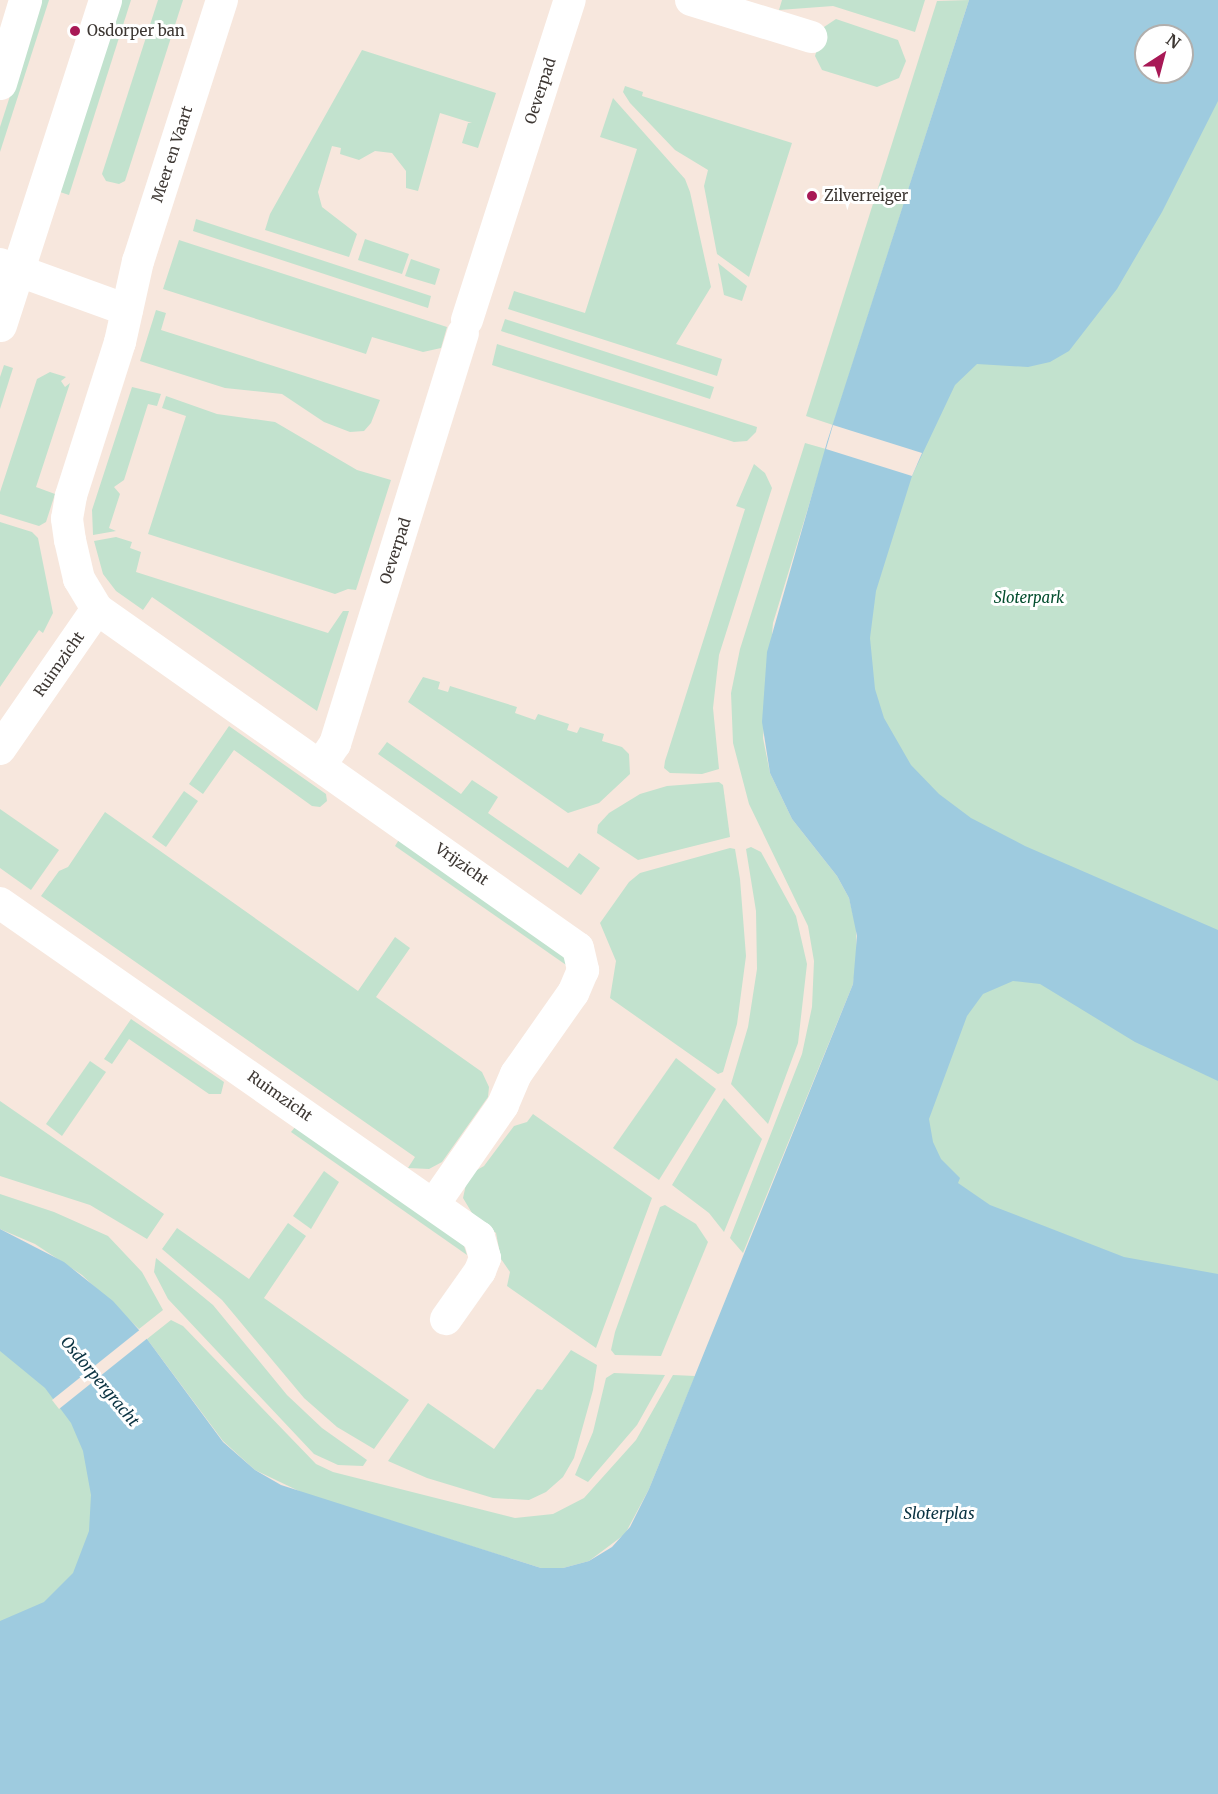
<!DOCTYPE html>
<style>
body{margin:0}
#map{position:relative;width:1218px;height:1794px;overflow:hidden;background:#f7e7dd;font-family:Merriweather,serif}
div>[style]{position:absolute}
.green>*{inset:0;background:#c2e2ce}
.water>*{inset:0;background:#9ecbdf}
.pier>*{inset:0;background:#f7e7dd}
.minor>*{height:32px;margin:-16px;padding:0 16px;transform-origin:16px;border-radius:16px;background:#fff}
.major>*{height:33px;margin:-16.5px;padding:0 16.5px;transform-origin:16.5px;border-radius:16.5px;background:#fff}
.dots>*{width:16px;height:16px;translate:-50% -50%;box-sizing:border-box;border:3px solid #fff;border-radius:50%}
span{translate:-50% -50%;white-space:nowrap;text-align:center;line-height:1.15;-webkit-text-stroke:6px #fff;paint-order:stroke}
.poi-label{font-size:15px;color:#3d3733}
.left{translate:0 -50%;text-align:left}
.street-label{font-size:15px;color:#3d3733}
.park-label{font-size:15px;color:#044e2f;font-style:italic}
.water-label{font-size:16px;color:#0b3342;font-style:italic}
.north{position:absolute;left:1134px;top:24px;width:60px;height:60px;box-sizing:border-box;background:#fff;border:2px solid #b1afad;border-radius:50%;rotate:36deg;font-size:16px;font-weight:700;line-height:24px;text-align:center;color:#3d3733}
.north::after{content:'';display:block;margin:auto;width:21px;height:27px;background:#a81956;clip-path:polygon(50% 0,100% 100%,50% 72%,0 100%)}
</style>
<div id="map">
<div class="green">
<i style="clip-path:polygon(41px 0,49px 0,0 152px,0 127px)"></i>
<i style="clip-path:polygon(112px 0,131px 0,69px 195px,51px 189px)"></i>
<i style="clip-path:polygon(158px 0,183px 0,125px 181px,119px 184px,106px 181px,102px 174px)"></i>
<i style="clip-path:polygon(782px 0,925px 0,915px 32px,833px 6px,779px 10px)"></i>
<i style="clip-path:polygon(969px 0,833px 425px,806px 416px,937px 1px)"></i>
<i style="clip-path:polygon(evenodd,1026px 0,1218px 0,1218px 1305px,828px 1256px,940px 850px,827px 611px,1026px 0,1146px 36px,1182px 36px,1182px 72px,1146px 72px,1146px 36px)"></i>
<i style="clip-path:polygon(836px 19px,898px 40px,906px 61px,899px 78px,877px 87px,822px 70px,815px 56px,824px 27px)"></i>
<i style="clip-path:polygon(362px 50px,496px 93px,478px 148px,462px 143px,468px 123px,472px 123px,440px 113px,418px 191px,406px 188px,406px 171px,392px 153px,375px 151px,359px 160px,340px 154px,341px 148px,332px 146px,318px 192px,322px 207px,357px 234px,349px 257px,265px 230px,270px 214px)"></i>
<i style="clip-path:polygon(625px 86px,643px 92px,642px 96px,792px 143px,749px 277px,717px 254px,704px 186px,708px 170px,675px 150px,630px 103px,623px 92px)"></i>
<i style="clip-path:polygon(613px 98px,685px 179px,690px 192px,711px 287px,676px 344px,722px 359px,717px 376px,508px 309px,514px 291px,585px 313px,637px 149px,600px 137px)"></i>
<i style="clip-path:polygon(196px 219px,431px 296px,428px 308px,193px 231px)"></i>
<i style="clip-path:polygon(365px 239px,409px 254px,402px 274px,358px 260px)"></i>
<i style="clip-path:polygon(179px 240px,447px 327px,441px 348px,423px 352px,372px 337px,366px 354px,163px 289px)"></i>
<i style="clip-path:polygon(411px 259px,440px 269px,435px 285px,405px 276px)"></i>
<i style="clip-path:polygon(718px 263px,747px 286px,742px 301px,724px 295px)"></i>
<i style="clip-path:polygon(156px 310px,166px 313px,161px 330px,380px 400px,371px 423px,364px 431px,350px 432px,324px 422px,282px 394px,225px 388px,140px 361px)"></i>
<i style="clip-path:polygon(505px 319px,714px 387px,710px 399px,501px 331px)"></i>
<i style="clip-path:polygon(497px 344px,757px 427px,756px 432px,747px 441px,734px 442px,492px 365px)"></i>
<i style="clip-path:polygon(4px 365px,13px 368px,0 409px,0 377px)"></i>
<i style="clip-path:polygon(50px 372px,66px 377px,61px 381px,65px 387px,70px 383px,36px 487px,55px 494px,46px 522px,39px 526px,0 514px,0 492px,37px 379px)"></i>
<i style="clip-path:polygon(132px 387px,161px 394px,157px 406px,148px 404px,124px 480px,114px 487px,120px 494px,109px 528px,116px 531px,93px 535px,92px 510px)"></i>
<i style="clip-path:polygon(166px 396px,217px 414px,275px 422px,357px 470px,391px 480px,356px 590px,348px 589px,335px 594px,148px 534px,186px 416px,162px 408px)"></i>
<i style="clip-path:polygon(805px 443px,826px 449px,773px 623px,763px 738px,770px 773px,792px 819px,837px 876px,849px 898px,856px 927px,857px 958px,853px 984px,743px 1253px,730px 1238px,802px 1054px,812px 1007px,814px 961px,808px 926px,749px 804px,733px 743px,731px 693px,740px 649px)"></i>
<i style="clip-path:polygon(754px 464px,765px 473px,772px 488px,719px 655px,713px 708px,719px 769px,702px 774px,670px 773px,664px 768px,665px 761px,745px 509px,736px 506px)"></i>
<i style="clip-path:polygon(0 522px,32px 532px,38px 538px,53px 613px,43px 633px,39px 630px,0 687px)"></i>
<i style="clip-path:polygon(116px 537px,132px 542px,130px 548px,141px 552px,136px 572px,328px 633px,343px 611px,349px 611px,317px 711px,152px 597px,143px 610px,116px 591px,103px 574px,94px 541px)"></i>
<i style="clip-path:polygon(423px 677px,440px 682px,438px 689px,448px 692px,450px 686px,517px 707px,515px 713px,535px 720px,538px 714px,569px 724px,567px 730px,577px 733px,580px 727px,604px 734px,602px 741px,622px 747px,629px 754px,630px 774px,599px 803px,568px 813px,408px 702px)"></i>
<i style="clip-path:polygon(229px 726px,326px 794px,327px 801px,320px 807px,312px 806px,234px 750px,203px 794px,189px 784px)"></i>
<i style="clip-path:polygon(387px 742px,461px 794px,472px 780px,498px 797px,488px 813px,568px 868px,579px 853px,600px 868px,581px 895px,378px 754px)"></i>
<i style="clip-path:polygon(719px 782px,723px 785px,730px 837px,638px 860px,597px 833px,598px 825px,609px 813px,640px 794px,667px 786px)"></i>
<i style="clip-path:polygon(184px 791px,198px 801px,166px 847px,152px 837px)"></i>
<i style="clip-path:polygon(0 809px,59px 850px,31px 890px,0 868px)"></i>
<i style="clip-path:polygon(105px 812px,358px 991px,395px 937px,410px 948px,376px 997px,482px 1072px,489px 1087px,488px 1097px,442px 1162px,429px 1169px,408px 1168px,415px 1157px,41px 896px,59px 871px,68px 867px)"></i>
<i style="clip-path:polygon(400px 838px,560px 949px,569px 967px,395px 846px)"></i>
<i style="clip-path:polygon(751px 847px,761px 852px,796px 916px,807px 964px,798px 1043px,768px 1124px,731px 1084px,748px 1027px,757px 969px,756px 911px,746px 849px)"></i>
<i style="clip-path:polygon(730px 848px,735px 849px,740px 879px,746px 956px,737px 1024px,723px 1072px,718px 1074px,610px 998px,616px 961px,600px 923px,629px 882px,640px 873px)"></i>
<i style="clip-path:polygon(131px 1019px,224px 1082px,221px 1094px,209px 1094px,129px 1039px,112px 1064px,104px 1059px)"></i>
<i style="clip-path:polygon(676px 1058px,716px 1089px,659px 1180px,613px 1148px)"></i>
<i style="clip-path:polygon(90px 1061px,106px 1072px,62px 1136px,46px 1124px)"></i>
<i style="clip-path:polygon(724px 1098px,762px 1139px,724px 1232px,709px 1213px,672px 1185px)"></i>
<i style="clip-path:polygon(0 1101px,164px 1214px,147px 1239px,90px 1205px,0 1176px)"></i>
<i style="clip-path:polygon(533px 1114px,652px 1198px,596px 1348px,507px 1286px,510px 1272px,501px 1259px,496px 1233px,472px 1213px,463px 1198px,468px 1175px,484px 1166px,514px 1126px,527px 1122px)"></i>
<i style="clip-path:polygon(296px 1126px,463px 1243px,467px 1255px,291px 1132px)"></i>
<i style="clip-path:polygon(324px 1171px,339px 1182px,311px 1229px,293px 1216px)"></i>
<i style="clip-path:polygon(0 1194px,54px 1212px,108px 1236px,142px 1272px,163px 1310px,139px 1329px,82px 1275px,35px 1244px,0 1229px)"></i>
<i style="clip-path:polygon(665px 1205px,696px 1224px,708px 1242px,661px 1356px,615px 1355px,611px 1350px,615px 1332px,660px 1207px)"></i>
<i style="clip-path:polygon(288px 1223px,306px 1236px,264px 1298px,409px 1400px,374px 1449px,337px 1427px,304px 1398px,222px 1300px,162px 1249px,177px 1228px,249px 1279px)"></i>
<i style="clip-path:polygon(156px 1258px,213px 1305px,287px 1395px,322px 1428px,367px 1460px,363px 1466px,338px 1465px,314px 1454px,168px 1299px,154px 1272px)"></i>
<i style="clip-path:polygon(171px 1320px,183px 1326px,316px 1464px,333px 1472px,515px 1518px,553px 1514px,584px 1498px,636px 1440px,673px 1375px,695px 1376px,649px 1489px,625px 1534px,589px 1561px,563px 1568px,541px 1568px,303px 1493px,255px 1470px,223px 1441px,147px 1339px)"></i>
<i style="clip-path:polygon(0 1336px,90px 1411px,111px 1606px,0 1645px)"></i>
<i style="clip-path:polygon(571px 1350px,597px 1365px,593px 1390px,574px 1458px,563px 1477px,546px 1492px,529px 1500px,493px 1498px,427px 1478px,388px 1461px,428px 1403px,494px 1449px,537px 1389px,542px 1390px)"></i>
<i style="clip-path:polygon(614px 1373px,665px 1375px,637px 1425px,588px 1482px,575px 1475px,593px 1432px,606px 1378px)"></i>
</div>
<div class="water">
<i style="clip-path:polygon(evenodd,969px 0,1218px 0,1218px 101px,1162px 212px,1117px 289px,1069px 351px,1050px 362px,1028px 367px,977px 364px,955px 385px,912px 476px,876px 591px,870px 638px,875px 689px,884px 718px,911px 765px,939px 794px,971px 818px,1025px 846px,1218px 930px,1218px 1081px,1135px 1042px,1040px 984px,1013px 981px,983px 994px,967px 1016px,929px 1119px,933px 1142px,941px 1159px,960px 1178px,958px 1183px,990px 1205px,1124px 1257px,1218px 1274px,1218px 1794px,0 1794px,0 1621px,44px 1602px,73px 1573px,89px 1531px,91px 1495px,83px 1451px,71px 1423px,45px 1388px,0 1351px,0 1229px,64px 1262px,113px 1301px,147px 1339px,223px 1442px,255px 1470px,281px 1485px,541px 1568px,563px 1568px,589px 1561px,612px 1547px,630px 1527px,649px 1489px,853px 984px,857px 936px,849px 898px,837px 876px,792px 819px,770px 773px,762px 722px,767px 652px,827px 442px,969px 0,1146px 36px,1182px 36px,1182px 72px,1146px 72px,1146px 36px)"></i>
</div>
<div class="pier">
<i style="clip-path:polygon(833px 425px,922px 453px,912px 476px,826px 449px)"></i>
<i style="clip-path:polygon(142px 1328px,149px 1337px,59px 1409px,52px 1400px)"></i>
</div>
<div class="minor">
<i style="left:222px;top:0;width:274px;rotate:107.8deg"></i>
<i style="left:138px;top:261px;width:83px;rotate:102.5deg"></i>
<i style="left:120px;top:342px;width:162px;rotate:107.7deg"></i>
<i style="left:71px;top:496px;width:23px;rotate:100deg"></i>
<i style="left:67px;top:519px;width:21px;rotate:82deg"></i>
<i style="left:70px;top:540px;width:40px;rotate:77deg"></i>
<i style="left:79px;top:579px;width:35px;rotate:59deg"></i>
<i style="left:97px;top:609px;width:588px;rotate:35.18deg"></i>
<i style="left:578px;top:948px;width:23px;rotate:77deg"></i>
<i style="left:583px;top:970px;width:25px;rotate:113deg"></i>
<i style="left:573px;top:993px;width:99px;rotate:125.1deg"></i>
<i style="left:516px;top:1074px;width:34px;rotate:113deg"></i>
<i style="left:503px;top:1105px;width:121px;rotate:124.9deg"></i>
<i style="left:691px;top:0;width:126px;rotate:17.1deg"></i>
<i style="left:0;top:264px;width:135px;rotate:19.9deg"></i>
<i style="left:467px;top:320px;width:336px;rotate:-72.2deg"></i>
<i style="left:0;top:749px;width:170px;rotate:-55.3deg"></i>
<i style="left:320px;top:766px;width:27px;rotate:-56deg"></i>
<i style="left:335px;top:744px;width:430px;rotate:-72.7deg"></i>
<i style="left:0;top:903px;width:584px;rotate:34.89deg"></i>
<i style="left:479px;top:1237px;width:22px;rotate:74deg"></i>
<i style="left:485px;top:1258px;width:14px;rotate:111deg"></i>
<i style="left:480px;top:1271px;width:59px;rotate:125.3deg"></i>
</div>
<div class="major">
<i style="left:0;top:83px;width:87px;rotate:-73.2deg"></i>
<i style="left:0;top:325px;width:342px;rotate:-72.1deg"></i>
</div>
<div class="dots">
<i style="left:75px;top:31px;background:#a81956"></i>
<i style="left:812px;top:196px;background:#a81956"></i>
</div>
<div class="poi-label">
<span class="left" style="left:87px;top:31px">Osdorper ban</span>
<span class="left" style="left:824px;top:196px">Zilverreiger</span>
</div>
<div class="street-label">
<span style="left:540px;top:91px;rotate:-72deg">Oeverpad</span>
<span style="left:172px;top:154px;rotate:-72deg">Meer en Vaart</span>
<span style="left:395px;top:551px;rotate:-72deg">Oeverpad</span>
<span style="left:59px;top:664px;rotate:-55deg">Ruimzicht</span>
<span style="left:462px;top:864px;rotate:35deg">Vrijzicht</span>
<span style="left:280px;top:1096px;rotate:35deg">Ruimzicht</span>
</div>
<div class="park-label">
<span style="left:1029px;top:598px">Sloterpark</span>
</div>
<div class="water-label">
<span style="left:100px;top:1381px;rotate:50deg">Osdorpergracht</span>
<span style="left:939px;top:1513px">Sloterplas</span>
</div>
<div class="north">N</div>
</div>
